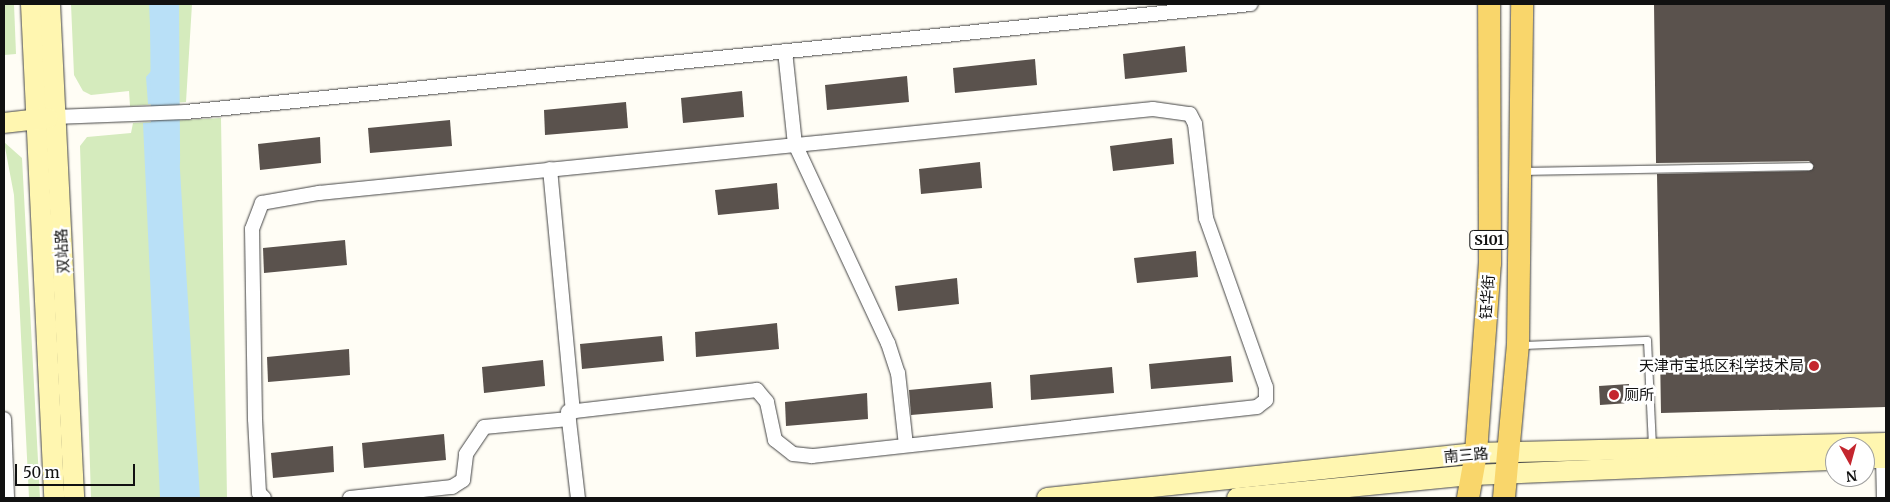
<!DOCTYPE html>
<meta charset="utf-8">
<style>
body{margin:0}
#map{position:relative;width:1890px;height:502px;overflow:hidden;background:#fffdf5;font-family:Merriweather,"Noto Sans SC",serif}
div>[style]{position:absolute}
.green>*{inset:0;background:#d5ebbd}
.water>*{inset:0;background:#b9e0f7}
.river>*{height:29px;margin:-14.5px;padding:0 14.5px;transform-origin:14.5px;border-radius:14.5px;background:#b9e0f7}
.building>*{inset:0;background:#5a524d}
.roads{filter:drop-shadow(0 0 1px #444) drop-shadow(0 0 1px #444)}
.lane>*{height:7px;margin:-3.5px;padding:0 3.5px;transform-origin:3.5px;border-radius:3.5px;background:#fff}
.street>*{height:14px;margin:-7px;padding:0 7px;transform-origin:7px;border-radius:7px;background:#fff}
.secondary>*{height:20px;margin:-10px;padding:0 10px;transform-origin:10px;border-radius:10px;background:#fff6b0}
.primary>*{height:22px;margin:-11px;padding:0 11px;transform-origin:11px;border-radius:11px;background:#f9d66b}
.dots>*{width:14px;height:14px;translate:-50% -50%;box-sizing:border-box;border:2px solid #fff;border-radius:50%}
span{translate:-50% -50%;white-space:nowrap;text-align:center;line-height:1.15;-webkit-text-stroke:5px #fff;paint-order:stroke}
.shield-label span{padding:1px 4px;background:#fff;border:1px solid;border-radius:4px;-webkit-text-stroke-width:0}
.shield-label{font-size:14px;color:#111;font-weight:700}
.street-label{font-size:15px;color:#111}
.poi-label{font-size:15px;color:#111}
.right{translate:-100% -50%;text-align:right}
.left{translate:0 -50%;text-align:left}
.frame{position:absolute;inset:0;border:5px solid #111;pointer-events:none}
.north{position:absolute;left:1825px;top:437px;width:50px;height:50px;box-sizing:border-box;background:#fff;border:1px solid #a0a0a0;border-radius:50%;rotate:173deg;font-size:14px;font-weight:700;line-height:20px;text-align:center;color:#111}
.north::after{content:'';display:block;margin:auto;width:18px;height:22px;background:#c4262e;clip-path:polygon(50% 0,100% 100%,50% 72%,0 100%)}
.scale{position:absolute;left:15px;top:464px;width:120px;height:22px;box-sizing:border-box;border:2px solid #111;border-top:0;padding-left:6px;font-size:15px;line-height:18px;white-space:nowrap;color:#111;-webkit-text-stroke:4px #fff;paint-order:stroke}
</style>
<div id="map">
<div class="green">
<i style="clip-path:polygon(4px 4px,14px 4px,16px 54px,4px 55px)"></i>
<i style="clip-path:polygon(71px 4px,192px 4px,186px 102px,130px 106px,129px 91px,91px 95px,83px 91px,74px 75px)"></i>
<i style="clip-path:polygon(221px 118px,227px 498px,91px 498px,80px 146px,87px 137px,131px 133px,133px 123px)"></i>
<i style="clip-path:polygon(4px 142px,22px 158px,40px 498px,29px 498px,14px 195px)"></i>
</div>
<div class="water">
<i style="clip-path:polygon(149px 4px,179px 4px,174px 103px,148px 104px,146px 77px,152px 70px)"></i>
<i style="clip-path:polygon(177px 121px,200px 498px,160px 498px,143px 123px)"></i>
</div>
<div class="river">
<i style="left:164px;top:4px;width:157px;rotate:89.6deg"></i>
</div>
<div class="building">
<i style="clip-path:polygon(1654px 4px,1886px 4px,1886px 407px,1661px 413px,1657px 174px,1809px 171px,1814px 166px,1809px 161px,1656px 163px)"></i>
<i style="clip-path:polygon(1185px 46px,1187px 72px,1125px 79px,1123px 54px)"></i>
<i style="clip-path:polygon(1035px 59px,1037px 85px,955px 93px,953px 68px)"></i>
<i style="clip-path:polygon(907px 76px,909px 102px,827px 110px,825px 85px)"></i>
<i style="clip-path:polygon(742px 91px,744px 117px,683px 123px,681px 98px)"></i>
<i style="clip-path:polygon(626px 102px,628px 128px,545px 135px,544px 110px)"></i>
<i style="clip-path:polygon(450px 120px,452px 146px,370px 153px,368px 128px)"></i>
<i style="clip-path:polygon(320px 137px,321px 163px,260px 170px,258px 144px)"></i>
<i style="clip-path:polygon(1172px 138px,1174px 164px,1113px 171px,1110px 146px)"></i>
<i style="clip-path:polygon(980px 162px,982px 188px,921px 194px,919px 169px)"></i>
<i style="clip-path:polygon(777px 183px,779px 209px,718px 215px,715px 190px)"></i>
<i style="clip-path:polygon(345px 240px,347px 265px,264px 273px,263px 248px)"></i>
<i style="clip-path:polygon(1196px 251px,1198px 277px,1137px 283px,1134px 258px)"></i>
<i style="clip-path:polygon(957px 278px,959px 304px,898px 311px,895px 286px)"></i>
<i style="clip-path:polygon(777px 323px,779px 349px,696px 357px,695px 332px)"></i>
<i style="clip-path:polygon(662px 336px,664px 361px,582px 369px,580px 344px)"></i>
<i style="clip-path:polygon(349px 349px,350px 375px,268px 382px,267px 357px)"></i>
<i style="clip-path:polygon(1231px 356px,1233px 382px,1151px 389px,1149px 364px)"></i>
<i style="clip-path:polygon(543px 360px,545px 386px,484px 393px,482px 367px)"></i>
<i style="clip-path:polygon(1112px 367px,1114px 393px,1031px 400px,1030px 375px)"></i>
<i style="clip-path:polygon(991px 382px,993px 408px,911px 415px,909px 390px)"></i>
<i style="clip-path:polygon(1629px 384px,1629px 403px,1600px 405px,1599px 386px)"></i>
<i style="clip-path:polygon(867px 393px,868px 419px,786px 426px,785px 402px)"></i>
<i style="clip-path:polygon(444px 434px,446px 460px,364px 468px,362px 443px)"></i>
<i style="clip-path:polygon(333px 446px,334px 472px,273px 478px,271px 453px)"></i>
</div>
<div class="roads">
<div class="lane">
<i style="left:1524px;top:171px;width:285px;rotate:-1deg"></i>
<i style="left:1521px;top:345px;width:126px;rotate:-2.3deg"></i>
<i style="left:1647px;top:340px;width:108px;rotate:87.3deg"></i>
</div>
<div class="street">
<i style="left:785px;top:51px;width:94px;rotate:83.9deg"></i>
<i style="left:795px;top:144px;width:220px;rotate:65deg"></i>
<i style="left:888px;top:343px;width:32px;rotate:72deg"></i>
<i style="left:898px;top:373px;width:72px;rotate:83.7deg"></i>
<i style="left:55px;top:117px;width:131px;rotate:-2.2deg"></i>
<i style="left:186px;top:112px;width:1070px;rotate:-5.79deg"></i>
<i style="left:550px;top:169px;width:244px;rotate:84.6deg"></i>
<i style="left:4px;top:419px;width:79px;rotate:87.8deg"></i>
<i style="left:1883px;top:458px;width:40px;rotate:88.6deg"></i>
<i style="left:264px;top:498px;width:7px;rotate:-135deg"></i>
<i style="left:259px;top:493px;width:74px;rotate:-93.1deg"></i>
<i style="left:255px;top:419px;width:190px;rotate:-90.9deg"></i>
<i style="left:252px;top:229px;width:28px;rotate:-69deg"></i>
<i style="left:262px;top:203px;width:58px;rotate:-10deg"></i>
<i style="left:319px;top:193px;width:838px;rotate:-5.75deg"></i>
<i style="left:1153px;top:109px;width:37px;rotate:8deg"></i>
<i style="left:1190px;top:114px;width:11px;rotate:63deg"></i>
<i style="left:1195px;top:124px;width:95px;rotate:83.3deg"></i>
<i style="left:1206px;top:218px;width:179px;rotate:70.5deg"></i>
<i style="left:1266px;top:387px;width:13px;rotate:90deg"></i>
<i style="left:1266px;top:400px;width:11px;rotate:142deg"></i>
<i style="left:1257px;top:407px;width:448px;rotate:173.7deg"></i>
<i style="left:812px;top:456px;width:19px;rotate:-174deg"></i>
<i style="left:793px;top:454px;width:23px;rotate:-142deg"></i>
<i style="left:775px;top:440px;width:39px;rotate:-102deg"></i>
<i style="left:767px;top:402px;width:16px;rotate:-130deg"></i>
<i style="left:757px;top:390px;width:190px;rotate:173.4deg"></i>
<i style="left:568px;top:412px;width:87px;rotate:83.4deg"></i>
<i style="left:350px;top:498px;width:103px;rotate:-6.2deg"></i>
<i style="left:452px;top:487px;width:13px;rotate:-32deg"></i>
<i style="left:463px;top:480px;width:26px;rotate:-83deg"></i>
<i style="left:466px;top:454px;width:32px;rotate:-56deg"></i>
<i style="left:484px;top:427px;width:85px;rotate:-5.4deg"></i>
</div>
<div class="secondary">
<i style="left:31px;top:4px;width:495px;rotate:87.3deg"></i>
<i style="left:50px;top:4px;width:495px;rotate:87.2deg"></i>
<i style="left:4px;top:123px;width:44px;rotate:-6.5deg"></i>
<i style="left:1865px;top:458px;width:21px"></i>
<i style="left:1047px;top:498px;width:431px;rotate:-6deg"></i>
<i style="left:1476px;top:453px;width:410px;rotate:-1.4deg"></i>
<i style="left:1237px;top:498px;width:237px;rotate:-5.6deg"></i>
<i style="left:1473px;top:475px;width:362px;rotate:-2.4deg"></i>
</div>
<div class="primary">
<i style="left:1468px;top:498px;width:46px;rotate:-79.9deg"></i>
<i style="left:1476px;top:453px;width:191px;rotate:-85.8deg"></i>
<i style="left:1490px;top:263px;width:259px;rotate:-90.2deg"></i>
<i style="left:1504px;top:498px;width:154px;rotate:-84.8deg"></i>
<i style="left:1518px;top:345px;width:341px;rotate:-89.3deg"></i>
</div>
</div>
<div class="dots">
<i style="left:1814px;top:366px;background:#c4262e"></i>
<i style="left:1614px;top:395px;background:#c4262e"></i>
</div>
<div class="shield-label">
<span style="left:1489px;top:240px">S101</span>
</div>
<div class="street-label">
<span style="left:62px;top:251px;rotate:-93deg">双站路</span>
<span style="left:1487px;top:297px;rotate:-86deg">钰华街</span>
<span style="left:1466px;top:455px;rotate:-5deg">南三路</span>
</div>
<div class="poi-label">
<span class="right" style="left:1804px;top:366px">天津市宝坻区科学技术局</span>
<span class="left" style="left:1624px;top:395px">厕所</span>
</div>
<div class="frame"></div>
<div class="north">N</div>
<div class="scale">50 m</div>
</div>
